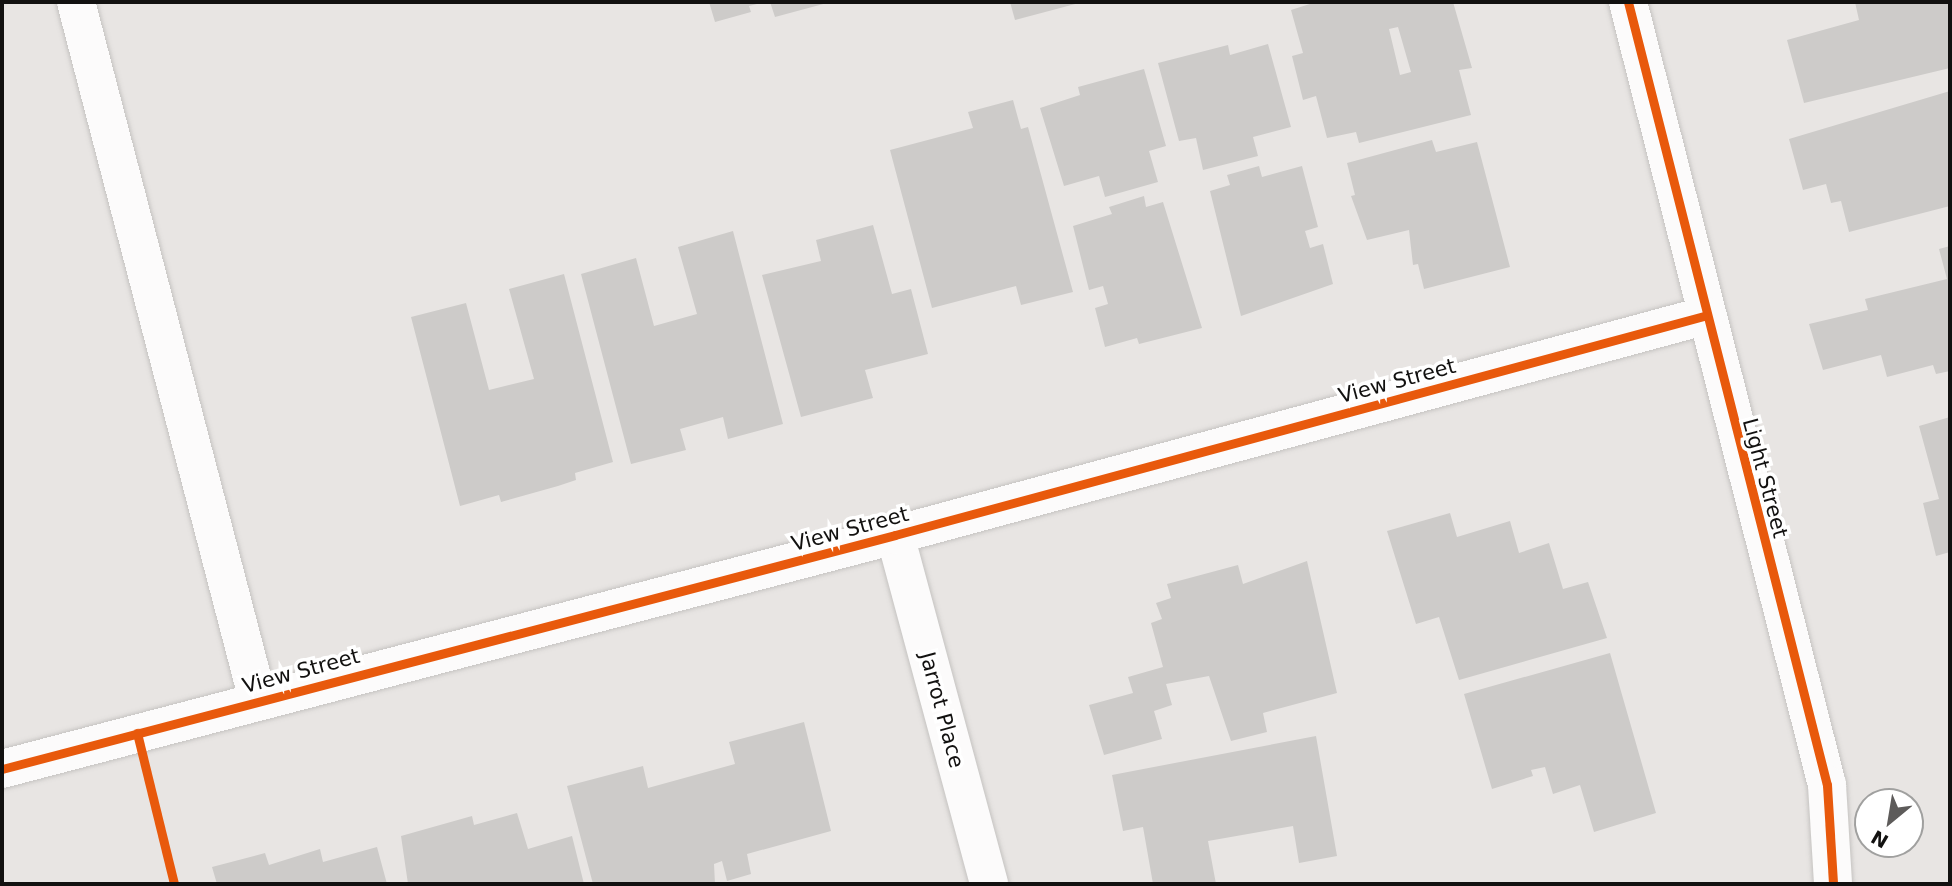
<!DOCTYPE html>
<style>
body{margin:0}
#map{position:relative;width:1952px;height:886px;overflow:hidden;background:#e8e5e3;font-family:"DejaVu Sans",sans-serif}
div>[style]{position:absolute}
.building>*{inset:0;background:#cdcbc9}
.roads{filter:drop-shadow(0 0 2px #c5c3c1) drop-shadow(0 0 2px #c5c3c1)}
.minor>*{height:38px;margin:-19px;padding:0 19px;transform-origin:19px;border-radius:19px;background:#fcfbfb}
.cycleway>*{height:9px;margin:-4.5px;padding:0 4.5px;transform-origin:4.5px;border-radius:4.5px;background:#e8590c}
span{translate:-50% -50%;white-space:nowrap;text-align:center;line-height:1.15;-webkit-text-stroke:7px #fff;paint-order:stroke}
.street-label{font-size:21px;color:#121110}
.frame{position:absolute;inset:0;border:4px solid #121110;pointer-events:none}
.north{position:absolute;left:1854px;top:788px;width:70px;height:70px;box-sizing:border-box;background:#fff;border:2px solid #a0a09f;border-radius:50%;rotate:210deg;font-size:19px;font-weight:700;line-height:28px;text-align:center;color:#121110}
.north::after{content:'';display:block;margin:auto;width:24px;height:32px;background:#5d5b5a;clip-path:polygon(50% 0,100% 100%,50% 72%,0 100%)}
</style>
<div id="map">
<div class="building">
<i style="clip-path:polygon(709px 2px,761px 2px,761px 3px,749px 6px,751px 12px,715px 22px)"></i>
<i style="clip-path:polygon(770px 2px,827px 2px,827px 3px,775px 17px)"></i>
<i style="clip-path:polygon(1010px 2px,1079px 2px,1079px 3px,1015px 20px)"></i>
<i style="clip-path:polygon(evenodd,1316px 2px,1453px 2px,1472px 68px,1459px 70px,1471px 115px,1359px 143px,1356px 132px,1327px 138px,1316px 96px,1303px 100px,1292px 56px,1303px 53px,1291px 10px,1316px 2px,1398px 27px,1411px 72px,1400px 75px,1389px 29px,1398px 27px)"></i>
<i style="clip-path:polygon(1855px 2px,1950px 2px,1950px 68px,1804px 103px,1787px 40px,1859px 20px)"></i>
<i style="clip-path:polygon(1268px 44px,1291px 127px,1253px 137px,1258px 156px,1203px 170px,1196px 138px,1179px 141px,1158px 63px,1228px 45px,1230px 55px)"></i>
<i style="clip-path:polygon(1144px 69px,1166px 146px,1149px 151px,1158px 182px,1105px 197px,1099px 176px,1064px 186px,1040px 108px,1080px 95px,1078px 87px)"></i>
<i style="clip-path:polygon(1950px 91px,1950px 206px,1849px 232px,1841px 201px,1831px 203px,1826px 184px,1803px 190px,1789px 139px)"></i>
<i style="clip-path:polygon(1013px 100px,1021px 129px,1028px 127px,1073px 292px,1021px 305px,1016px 286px,932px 308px,890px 150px,973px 128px,968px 112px)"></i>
<i style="clip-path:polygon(1432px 140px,1436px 152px,1477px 142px,1510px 267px,1424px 289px,1418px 264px,1413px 265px,1409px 230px,1367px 240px,1351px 196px,1355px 195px,1347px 163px)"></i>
<i style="clip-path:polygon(1259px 166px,1262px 177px,1302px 166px,1318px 227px,1305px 231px,1310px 248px,1323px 244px,1333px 284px,1241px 316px,1210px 191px,1230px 185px,1227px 175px)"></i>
<i style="clip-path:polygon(1144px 196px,1146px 207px,1163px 202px,1202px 328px,1139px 344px,1137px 338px,1105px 347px,1095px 308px,1108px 304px,1103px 286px,1089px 290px,1073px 226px,1112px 214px,1109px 207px)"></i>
<i style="clip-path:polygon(873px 225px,892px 294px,911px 289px,928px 354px,865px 370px,873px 398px,801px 417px,762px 275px,821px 261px,816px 240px)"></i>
<i style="clip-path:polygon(733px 231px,783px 424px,728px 439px,723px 417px,680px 429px,686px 450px,631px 464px,581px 274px,636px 258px,654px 326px,697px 314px,678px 247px)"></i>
<i style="clip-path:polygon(1950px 246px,1950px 371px,1936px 374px,1933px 365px,1887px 377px,1881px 355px,1823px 370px,1809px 324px,1868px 310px,1865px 299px,1947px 279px,1939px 249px)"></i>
<i style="clip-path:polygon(564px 274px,613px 462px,575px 473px,576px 480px,558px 486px,501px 502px,499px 495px,460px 506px,411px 317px,466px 303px,489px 390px,534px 379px,509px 289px)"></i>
<i style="clip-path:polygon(1950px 417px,1950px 552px,1936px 556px,1923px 503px,1939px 499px,1919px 426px)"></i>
<i style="clip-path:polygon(1450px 513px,1457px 537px,1510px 521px,1519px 553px,1549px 543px,1563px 589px,1588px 582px,1607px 638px,1459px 680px,1439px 617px,1416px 624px,1387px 531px)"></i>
<i style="clip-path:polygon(1307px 561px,1337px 693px,1263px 713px,1267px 732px,1231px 741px,1209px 676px,1166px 684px,1172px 705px,1154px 711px,1162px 739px,1104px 755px,1089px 705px,1133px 693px,1128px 677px,1163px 667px,1151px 623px,1162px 619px,1156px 603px,1171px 598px,1167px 584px,1238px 565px,1243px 584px)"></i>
<i style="clip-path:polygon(1610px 653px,1656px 813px,1594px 832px,1580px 785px,1553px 794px,1545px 767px,1531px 770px,1533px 776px,1492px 789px,1464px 694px)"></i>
<i style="clip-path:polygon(804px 722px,831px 831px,747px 854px,751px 874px,727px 881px,722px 861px,714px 864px,715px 884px,593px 884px,567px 786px,643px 766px,648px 788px,735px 764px,729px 742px)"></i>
<i style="clip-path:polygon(1316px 736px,1337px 856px,1299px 863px,1293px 826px,1208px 841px,1216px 884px,1153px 884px,1143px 827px,1123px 831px,1112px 775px)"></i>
<i style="clip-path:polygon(517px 813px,528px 849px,572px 836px,584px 884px,408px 884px,401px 836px,472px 816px,474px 825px)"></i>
<i style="clip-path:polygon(377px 847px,387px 884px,217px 884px,212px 867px,265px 853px,269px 865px,320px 849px,323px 862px)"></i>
</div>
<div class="roads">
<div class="minor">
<i style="left:76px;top:2px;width:721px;rotate:75.39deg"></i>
<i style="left:1628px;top:2px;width:808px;rotate:75.74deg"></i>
<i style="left:1827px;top:785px;width:99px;rotate:86.5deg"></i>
<i style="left:895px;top:535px;width:361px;rotate:74.9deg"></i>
<i style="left:2px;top:769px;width:923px;rotate:-14.68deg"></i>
<i style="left:895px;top:535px;width:838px;rotate:-15.15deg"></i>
</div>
</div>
<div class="cycleway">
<i style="left:1628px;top:2px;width:808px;rotate:75.74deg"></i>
<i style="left:1827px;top:785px;width:99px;rotate:86.5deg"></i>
<i style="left:137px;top:733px;width:155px;rotate:76.2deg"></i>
<i style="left:2px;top:769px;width:923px;rotate:-14.68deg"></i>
<i style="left:895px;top:535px;width:838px;rotate:-15.15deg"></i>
</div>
<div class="street-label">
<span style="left:1397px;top:381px;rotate:-15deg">View Street</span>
<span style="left:1765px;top:478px;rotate:75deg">Light Street</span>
<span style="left:850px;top:529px;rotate:-15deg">View Street</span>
<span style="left:301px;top:671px;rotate:-15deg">View Street</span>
<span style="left:942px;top:710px;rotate:75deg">Jarrot Place</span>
</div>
<div class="frame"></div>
<div class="north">N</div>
</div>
